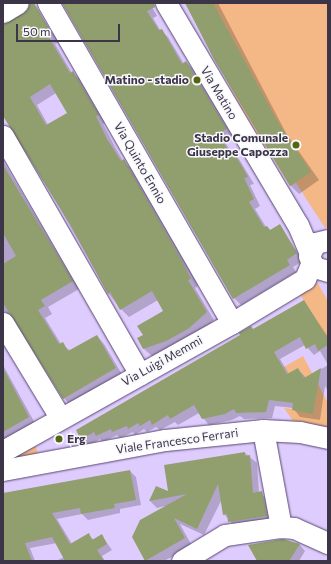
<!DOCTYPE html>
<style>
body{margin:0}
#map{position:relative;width:331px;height:564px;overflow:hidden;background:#dfccfe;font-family:Commissioner,sans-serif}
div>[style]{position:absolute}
.green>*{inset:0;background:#f3b886}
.shadow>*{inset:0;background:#0003}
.building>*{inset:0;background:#919f6e}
.roads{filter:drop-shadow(0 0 1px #574671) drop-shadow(0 0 1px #574671)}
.minor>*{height:21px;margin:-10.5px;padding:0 10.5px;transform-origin:10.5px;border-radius:10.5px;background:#fff}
.dots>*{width:11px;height:11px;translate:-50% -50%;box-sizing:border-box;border:2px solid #f8f7fc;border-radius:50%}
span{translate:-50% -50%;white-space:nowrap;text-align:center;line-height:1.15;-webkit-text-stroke:3px #f8f7fc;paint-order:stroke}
.poi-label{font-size:12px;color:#3c3548;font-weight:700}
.right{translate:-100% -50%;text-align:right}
.left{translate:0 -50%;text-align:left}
.street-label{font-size:12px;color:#3c3548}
.frame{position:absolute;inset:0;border:4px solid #3c3548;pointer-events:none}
.scale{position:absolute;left:16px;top:24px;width:104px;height:18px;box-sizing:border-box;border:2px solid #3c3548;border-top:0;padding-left:5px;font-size:12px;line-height:14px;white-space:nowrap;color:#3c3548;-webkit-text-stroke:3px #f8f7fc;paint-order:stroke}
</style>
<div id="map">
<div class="green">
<i style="clip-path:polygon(185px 3px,328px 3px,328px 226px,325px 228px,296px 183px,290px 186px,241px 107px)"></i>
<i style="clip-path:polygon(317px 282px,328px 301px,328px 341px,300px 294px)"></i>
<i style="clip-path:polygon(303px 356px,328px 403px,328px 428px,293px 421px,284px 408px,311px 411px,314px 394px,299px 369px,289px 374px,284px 367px)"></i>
<i style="clip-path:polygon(34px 442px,39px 456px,5px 459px)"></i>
</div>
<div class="shadow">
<i style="clip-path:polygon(63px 3px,150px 3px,157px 16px,153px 18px,160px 30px,168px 37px,184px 64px,186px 62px,193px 69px,233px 136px,224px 141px,232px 153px,239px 159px,254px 184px,250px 185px,260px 206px,255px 209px,266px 227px,271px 231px,280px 226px,303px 261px,293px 267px,296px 272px,241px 305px,234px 298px)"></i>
<i style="clip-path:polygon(186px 3px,218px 3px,286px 133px,319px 180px,299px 194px,291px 186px,212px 55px)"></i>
<i style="clip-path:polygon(evenodd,36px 9px,59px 42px,55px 44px,72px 73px,81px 80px,106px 123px,103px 124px,115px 147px,123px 161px,131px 168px,190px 270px,198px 286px,195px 288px,214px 320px,196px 336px,152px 356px,144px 349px,144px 335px,165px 311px,158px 300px,129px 317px,121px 309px,108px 293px,3px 108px,3px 25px,36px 9px,56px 93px,68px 114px,48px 125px,37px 105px,56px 93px)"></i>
<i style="clip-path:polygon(3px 161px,79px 289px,48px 307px,52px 314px,45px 318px,61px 344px,71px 351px,97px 336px,104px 344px,123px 376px,71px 406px,64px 398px,17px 322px,3px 310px)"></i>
<i style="clip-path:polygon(evenodd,304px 301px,328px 337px,328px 391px,325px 386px,320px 420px,300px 417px,293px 408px,275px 406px,272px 418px,244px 419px,240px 416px,232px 420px,209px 425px,199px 413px,178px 425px,175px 422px,160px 430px,156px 427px,147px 432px,144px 429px,135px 435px,133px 432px,120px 438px,117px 435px,103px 442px,100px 439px,89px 446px,82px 439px,304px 301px,305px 345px,314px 355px,320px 351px,328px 365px,306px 378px,298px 369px,289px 374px,280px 359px,305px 345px)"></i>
<i style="clip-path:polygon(3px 365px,36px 425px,3px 441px)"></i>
<i style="clip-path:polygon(245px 453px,257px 463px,259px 493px,269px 500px,273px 523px,237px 529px,224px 514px,222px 499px,204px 535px,180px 524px,192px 546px,164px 561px,147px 561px,165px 506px,157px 508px,150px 501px,156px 487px,169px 493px)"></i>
<i style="clip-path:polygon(130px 471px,136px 477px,141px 505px,120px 509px,120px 513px,88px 520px,82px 514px,57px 519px,72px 544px,89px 535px,94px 540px,102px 536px,112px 550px,102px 556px,105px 561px,56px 561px,64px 557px,57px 543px,30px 548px,35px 561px,3px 561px,3px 526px)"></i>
<i style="clip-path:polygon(283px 540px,300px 545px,305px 551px,299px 561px,258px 561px)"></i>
</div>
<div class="building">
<i style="clip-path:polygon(evenodd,30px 3px,34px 3px,40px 13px,52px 34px,48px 36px,70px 73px,73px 71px,99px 115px,96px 116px,107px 139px,121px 161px,124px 159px,182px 261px,191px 279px,188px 280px,207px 312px,188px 329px,166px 341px,143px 349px,137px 338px,143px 335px,137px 326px,163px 311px,152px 291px,120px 310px,110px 292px,108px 294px,71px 226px,3px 116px,3px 24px,24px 13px,30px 3px,50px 84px,67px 113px,46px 125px,30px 97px,50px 84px)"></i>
<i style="clip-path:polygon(62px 3px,154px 3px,155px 7px,147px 11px,153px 21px,159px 30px,162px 29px,182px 64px,186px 61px,227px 129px,218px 134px,230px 153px,233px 151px,248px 177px,244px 178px,254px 199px,249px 202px,264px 227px,267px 226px,270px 230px,280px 224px,297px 253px,287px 260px,290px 265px,233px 299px)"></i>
<i style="clip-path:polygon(185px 3px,213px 3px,279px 124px,311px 172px,290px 186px,215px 61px)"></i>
<i style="clip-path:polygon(3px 165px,73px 281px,41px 300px,45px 306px,38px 310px,59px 344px,63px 342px,68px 351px,97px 335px,116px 368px,63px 399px,3px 303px,3px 264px,16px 256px,3px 233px)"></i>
<i style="clip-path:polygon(304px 300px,328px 339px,328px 345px,318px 351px,315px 344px,306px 349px,300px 337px,274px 352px,287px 374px,298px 368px,304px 378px,321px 368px,313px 414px,292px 410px,293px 403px,269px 400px,266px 412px,236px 413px,234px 409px,225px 414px,202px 419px,194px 405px,170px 419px,168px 415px,152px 425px,150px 420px,140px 426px,138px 423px,128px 429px,127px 426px,112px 432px,111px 429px,96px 436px,94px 432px,81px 440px,76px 430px,240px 335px,239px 333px,251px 326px,253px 329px)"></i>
<i style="clip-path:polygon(3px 368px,29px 417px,3px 432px)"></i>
<i style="clip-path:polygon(245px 452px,245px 456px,250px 455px,253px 493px,262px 491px,267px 516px,228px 522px,227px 514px,223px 515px,218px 484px,197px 529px,174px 518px,185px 538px,145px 561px,132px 537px,140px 520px,187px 494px,149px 501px,156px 486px,168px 491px,164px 465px)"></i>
<i style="clip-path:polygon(130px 470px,136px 500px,114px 504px,115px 508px,81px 514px,80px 508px,52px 513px,70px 544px,89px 533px,92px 540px,102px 534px,107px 544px,97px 550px,104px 561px,65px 561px,52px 537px,25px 543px,32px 561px,3px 561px,3px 493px)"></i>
<i style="clip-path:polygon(283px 539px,300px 544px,289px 561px,257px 561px,248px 545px)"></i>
</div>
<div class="roads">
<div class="minor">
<i style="left:48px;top:3px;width:369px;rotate:60.1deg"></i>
<i style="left:166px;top:3px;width:258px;rotate:59.3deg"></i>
<i style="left:298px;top:225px;width:28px;rotate:67deg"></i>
<i style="left:3px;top:12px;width:17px;rotate:-31deg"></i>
<i style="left:3px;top:136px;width:275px;rotate:60.1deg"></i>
<i style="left:328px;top:240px;width:13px;rotate:167deg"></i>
<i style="left:315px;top:243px;width:14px;rotate:115deg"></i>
<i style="left:309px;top:256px;width:12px;rotate:66deg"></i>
<i style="left:314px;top:267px;width:15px;rotate:16deg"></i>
<i style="left:3px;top:323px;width:110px;rotate:58.8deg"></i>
<i style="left:263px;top:430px;width:99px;rotate:79.5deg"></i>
<i style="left:3px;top:451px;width:262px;rotate:-29.2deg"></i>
<i style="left:232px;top:323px;width:85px;rotate:-31.1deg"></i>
<i style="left:305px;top:279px;width:16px;rotate:-68deg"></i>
<i style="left:3px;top:470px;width:165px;rotate:-10.5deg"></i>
<i style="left:165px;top:440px;width:99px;rotate:-5.8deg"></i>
<i style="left:263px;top:430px;width:37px;rotate:3deg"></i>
<i style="left:300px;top:432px;width:29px;rotate:12deg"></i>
<i style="left:182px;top:561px;width:50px;rotate:-31.2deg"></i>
<i style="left:225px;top:535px;width:57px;rotate:-8.1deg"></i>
<i style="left:281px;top:527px;width:13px;rotate:4deg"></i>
<i style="left:294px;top:528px;width:37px;rotate:24deg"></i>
</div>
</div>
<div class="dots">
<i style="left:197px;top:80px;background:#536611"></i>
<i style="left:296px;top:145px;background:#536611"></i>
<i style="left:59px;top:439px;background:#536611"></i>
</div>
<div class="poi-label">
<span class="right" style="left:189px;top:80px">Matino - stadio</span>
<span class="right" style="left:288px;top:145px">Stadio Comunale<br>Giuseppe Capozza</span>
<span class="left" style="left:67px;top:439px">Erg</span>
</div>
<div class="street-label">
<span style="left:219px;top:93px;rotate:59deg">Via Matino</span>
<span style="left:140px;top:163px;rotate:60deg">Via Quinto Ennio</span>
<span style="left:162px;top:361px;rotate:-29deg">Via Luigi Memmi</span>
<span style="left:177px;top:441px;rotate:-8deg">Viale Francesco Ferrari</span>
</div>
<div class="frame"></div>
<div class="scale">50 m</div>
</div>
